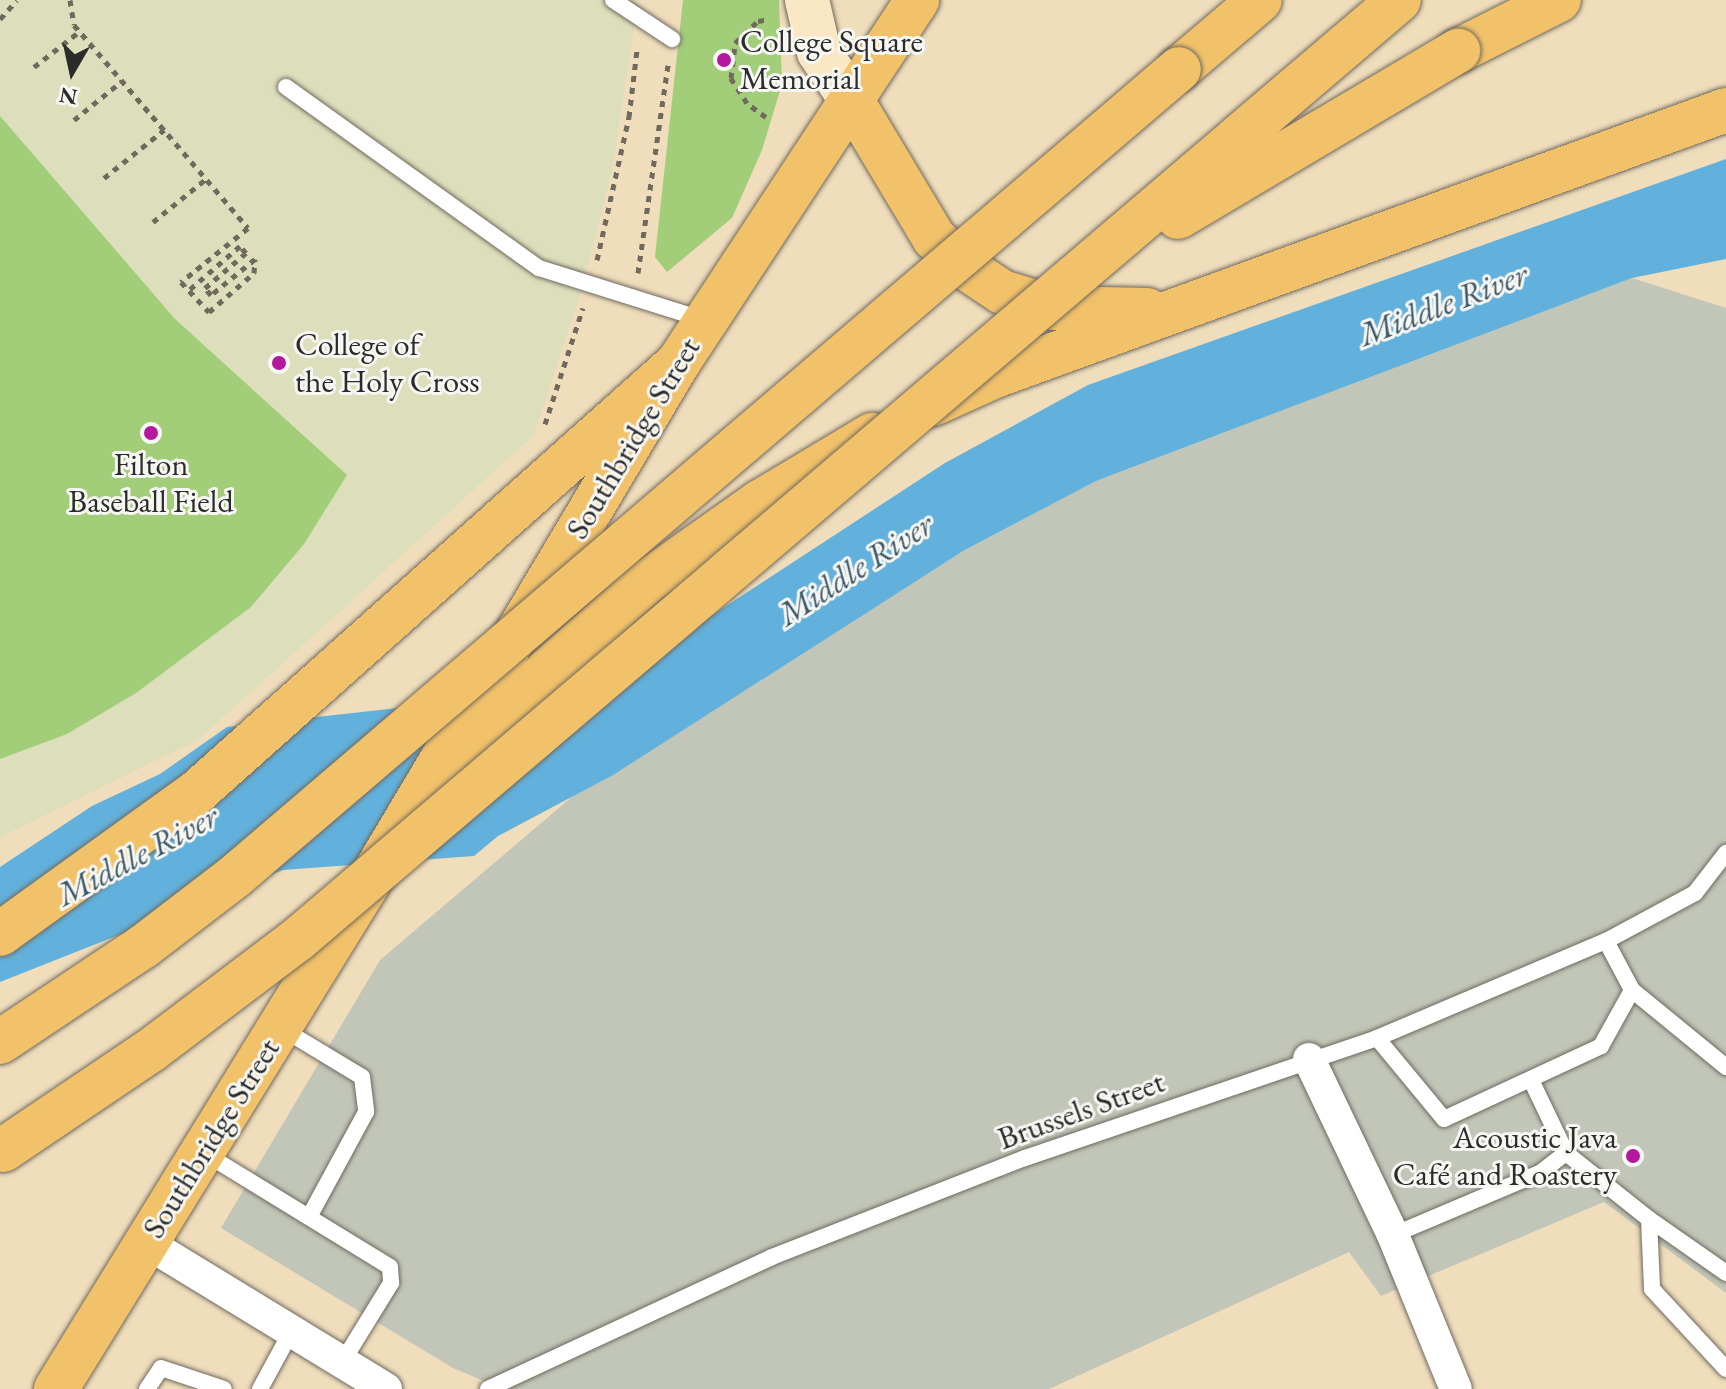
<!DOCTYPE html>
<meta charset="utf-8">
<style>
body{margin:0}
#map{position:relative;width:1726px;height:1389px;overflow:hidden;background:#efddbc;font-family:"EB Garamond",serif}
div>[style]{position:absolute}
.built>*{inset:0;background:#dcdebc}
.industrial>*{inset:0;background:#c2c6b9}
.green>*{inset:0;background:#a2cd79}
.water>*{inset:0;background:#62b1dc}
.path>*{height:5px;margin-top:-2.5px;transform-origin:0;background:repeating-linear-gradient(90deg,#70695e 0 6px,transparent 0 12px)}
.roads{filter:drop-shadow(0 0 2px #70695e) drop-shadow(0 0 2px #70695e)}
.lane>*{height:16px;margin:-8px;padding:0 8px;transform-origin:8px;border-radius:8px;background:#fff}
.street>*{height:32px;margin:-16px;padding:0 16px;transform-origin:16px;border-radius:16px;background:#fff}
.secondary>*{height:44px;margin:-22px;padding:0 22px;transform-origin:22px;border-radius:22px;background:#fae7c3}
.primary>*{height:44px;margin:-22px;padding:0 22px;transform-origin:22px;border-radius:22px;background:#f2c26a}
.highway>*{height:44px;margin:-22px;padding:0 22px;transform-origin:22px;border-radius:22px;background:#f2c26a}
.bridges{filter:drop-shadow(0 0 2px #70695e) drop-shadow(0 0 2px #70695e)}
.highway-bridge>*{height:44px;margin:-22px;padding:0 22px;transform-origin:22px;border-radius:22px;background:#f2c26a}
.dots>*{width:22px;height:22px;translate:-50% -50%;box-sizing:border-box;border:4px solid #f6f6f2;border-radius:50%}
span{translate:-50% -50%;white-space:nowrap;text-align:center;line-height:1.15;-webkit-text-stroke:6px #f6f6f2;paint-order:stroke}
.poi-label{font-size:32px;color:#2b2b2b}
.left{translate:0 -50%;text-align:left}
.right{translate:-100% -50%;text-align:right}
.street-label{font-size:32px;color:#2b2b2b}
.water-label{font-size:34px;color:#3e5a69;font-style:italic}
.north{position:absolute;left:32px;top:32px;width:80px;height:80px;-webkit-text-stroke:6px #f6f6f2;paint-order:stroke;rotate:189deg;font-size:22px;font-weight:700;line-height:32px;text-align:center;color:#2b2b2b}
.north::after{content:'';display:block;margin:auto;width:28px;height:36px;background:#2b2b2b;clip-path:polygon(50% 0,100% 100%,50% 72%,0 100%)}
</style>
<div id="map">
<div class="built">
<i style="clip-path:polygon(0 0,638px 0,612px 171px,581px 291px,534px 435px,198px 740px,0 837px)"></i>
</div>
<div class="industrial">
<i style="clip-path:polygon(1632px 278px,1726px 308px,1726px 1293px,1604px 1202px,1381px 1296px,1349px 1252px,1049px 1389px,503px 1389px,453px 1368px,221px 1228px,380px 960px,587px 784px,963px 551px,1096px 481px)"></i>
</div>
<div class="green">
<i style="clip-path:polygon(683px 0,779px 0,782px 84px,762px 150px,732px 218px,667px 272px,655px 257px)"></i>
<i style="clip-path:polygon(0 116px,175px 319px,347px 475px,304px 544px,251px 607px,136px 693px,67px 734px,0 759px)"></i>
</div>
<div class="water">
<i style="clip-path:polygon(1726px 159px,1726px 259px,1632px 278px,1096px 481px,963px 551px,613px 775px,498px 836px,474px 856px,283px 870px,0 982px,0 867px,92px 806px,160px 774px,227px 727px,605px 685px,945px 463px,1088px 385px)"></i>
</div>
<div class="path">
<i style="left:70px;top:0;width:25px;rotate:81deg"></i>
<i style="left:74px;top:25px;width:267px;rotate:49.4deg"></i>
<i style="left:248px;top:228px;width:86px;rotate:141.1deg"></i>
<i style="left:181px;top:282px;width:41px;rotate:47deg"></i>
<i style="left:209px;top:312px;width:60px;rotate:-40.9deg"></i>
<i style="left:254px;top:273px;width:14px;rotate:-86deg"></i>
<i style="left:255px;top:259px;width:57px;rotate:140.7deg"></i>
<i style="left:211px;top:295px;width:9px;rotate:-131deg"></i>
<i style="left:205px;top:288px;width:54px;rotate:-40.5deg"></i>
<i style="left:246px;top:253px;width:9px;rotate:-131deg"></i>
<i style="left:240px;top:246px;width:67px;rotate:139.2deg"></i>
<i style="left:0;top:19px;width:25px;rotate:-48deg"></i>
<i style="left:34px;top:67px;width:58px;rotate:-38deg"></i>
<i style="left:766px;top:117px;width:24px;rotate:-144deg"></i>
<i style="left:747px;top:103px;width:30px;rotate:-123deg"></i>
<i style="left:731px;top:78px;width:35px;rotate:-83deg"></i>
<i style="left:735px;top:43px;width:32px;rotate:-44deg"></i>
<i style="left:758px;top:21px;width:11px;rotate:-10deg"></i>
<i style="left:74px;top:120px;width:62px;rotate:-39.1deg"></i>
<i style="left:104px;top:178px;width:77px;rotate:-38.7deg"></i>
<i style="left:153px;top:222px;width:68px;rotate:-39.1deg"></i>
<i style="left:597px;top:260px;width:147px;rotate:-77.4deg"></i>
<i style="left:629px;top:117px;width:67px;rotate:-83.2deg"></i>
<i style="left:638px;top:273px;width:210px;rotate:-81.8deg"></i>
<i style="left:545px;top:424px;width:122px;rotate:-71.9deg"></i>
</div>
<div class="roads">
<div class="lane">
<i style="left:613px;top:0;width:71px;rotate:33.5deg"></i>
<i style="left:286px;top:87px;width:311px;rotate:35.6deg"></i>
<i style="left:539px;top:268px;width:171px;rotate:17.4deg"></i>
<i style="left:1606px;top:941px;width:55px;rotate:62deg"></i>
<i style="left:1632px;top:990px;width:122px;rotate:39.3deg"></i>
<i style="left:281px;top:1028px;width:95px;rotate:31.2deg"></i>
<i style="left:362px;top:1077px;width:35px;rotate:83deg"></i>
<i style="left:366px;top:1112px;width:119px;rotate:118.5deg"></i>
<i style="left:1377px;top:1038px;width:105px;rotate:50.4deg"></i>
<i style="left:1444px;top:1119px;width:173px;rotate:-24.9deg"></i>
<i style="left:1601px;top:1046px;width:64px;rotate:-61deg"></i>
<i style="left:1532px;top:1082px;width:79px;rotate:64.4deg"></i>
<i style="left:1566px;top:1153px;width:106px;rotate:38.5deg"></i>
<i style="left:1649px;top:1219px;width:70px;rotate:87.5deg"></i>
<i style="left:1652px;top:1289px;width:109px;rotate:47.2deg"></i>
<i style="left:204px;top:1153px;width:218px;rotate:31.5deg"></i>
<i style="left:390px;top:1267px;width:16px;rotate:86deg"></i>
<i style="left:391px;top:1283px;width:92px;rotate:121.6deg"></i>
<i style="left:1649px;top:1219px;width:94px;rotate:35deg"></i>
<i style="left:1393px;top:1235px;width:160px;rotate:-22.9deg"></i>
<i style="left:1540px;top:1173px;width:33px;rotate:-38deg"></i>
<i style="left:147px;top:1389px;width:25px;rotate:-56deg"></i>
<i style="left:161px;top:1368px;width:66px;rotate:18.4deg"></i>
<i style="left:260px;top:1389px;width:67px;rotate:-61.5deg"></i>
<i style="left:488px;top:1389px;width:313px;rotate:-24.9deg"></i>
<i style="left:772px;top:1257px;width:272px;rotate:-21.4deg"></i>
<i style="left:1025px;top:1158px;width:372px;rotate:-18.8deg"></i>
<i style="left:1377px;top:1038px;width:249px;rotate:-23deg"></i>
<i style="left:1606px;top:941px;width:101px;rotate:-28.3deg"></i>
<i style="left:1695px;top:893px;width:51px;rotate:-52.2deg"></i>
</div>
<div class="street">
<i style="left:1309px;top:1059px;width:195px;rotate:64.5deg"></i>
<i style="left:1393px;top:1235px;width:166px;rotate:67.8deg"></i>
<i style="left:147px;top:1243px;width:280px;rotate:31.4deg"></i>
</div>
<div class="secondary">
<i style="left:807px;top:0;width:53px;rotate:77deg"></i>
<i style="left:819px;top:52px;width:59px;rotate:56deg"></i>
</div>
<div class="primary">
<i style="left:852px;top:101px;width:160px;rotate:59.1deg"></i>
<i style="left:934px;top:238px;width:44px;rotate:43.2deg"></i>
<i style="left:966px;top:268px;width:43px;rotate:33.7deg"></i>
<i style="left:1002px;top:292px;width:54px;rotate:17.1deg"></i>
<i style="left:1054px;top:308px;width:93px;rotate:1.2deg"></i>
<i style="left:933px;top:404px;width:68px;rotate:-24.3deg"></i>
<i style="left:995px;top:376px;width:778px;rotate:-20deg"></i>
<i style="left:463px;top:757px;width:122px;rotate:-45.7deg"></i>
<i style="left:548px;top:670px;width:134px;rotate:-41.7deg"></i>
<i style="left:648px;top:581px;width:137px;rotate:-35.2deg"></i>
<i style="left:760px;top:502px;width:131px;rotate:-30.9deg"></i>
<i style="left:56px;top:1389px;width:590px;rotate:-58.3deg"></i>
<i style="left:366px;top:887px;width:610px;rotate:-59.23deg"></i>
<i style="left:678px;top:363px;width:435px;rotate:-56.6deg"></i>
</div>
<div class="highway">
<i style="left:1458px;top:51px;width:113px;rotate:-26.8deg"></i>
<i style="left:1179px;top:69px;width:106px;rotate:-40.4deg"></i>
<i style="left:0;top:934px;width:244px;rotate:-35.8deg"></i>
<i style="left:198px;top:791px;width:643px;rotate:-41.72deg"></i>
</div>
</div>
<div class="bridges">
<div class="highway-bridge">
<i style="left:1178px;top:217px;width:326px;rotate:-30.7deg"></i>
<i style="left:0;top:1042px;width:173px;rotate:-33.7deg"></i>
<i style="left:144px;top:946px;width:113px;rotate:-37.5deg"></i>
<i style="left:234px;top:877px;width:1243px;rotate:-40.53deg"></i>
<i style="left:3px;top:1150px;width:177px;rotate:-34deg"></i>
<i style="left:150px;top:1051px;width:184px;rotate:-37.1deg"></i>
<i style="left:297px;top:940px;width:1448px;rotate:-40.46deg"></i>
</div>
</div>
<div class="dots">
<i style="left:724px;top:60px;background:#b5179e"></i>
<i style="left:279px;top:363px;background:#b5179e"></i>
<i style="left:151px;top:433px;background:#b5179e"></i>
<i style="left:1633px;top:1156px;background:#b5179e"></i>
</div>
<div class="poi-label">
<span class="left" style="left:740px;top:60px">College Square<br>Memorial</span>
<span class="left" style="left:295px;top:363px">College of<br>the Holy Cross</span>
<span style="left:151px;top:483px">Filton<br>Baseball Field</span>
<span class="right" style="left:1617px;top:1156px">Acoustic Java<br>Café and Roastery</span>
</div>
<div class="street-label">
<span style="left:633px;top:438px;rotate:-59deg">Southbridge Street</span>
<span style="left:1081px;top:1110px;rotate:-20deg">Brussels Street</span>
<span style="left:211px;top:1138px;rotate:-58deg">Southbridge Street</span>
</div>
<div class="water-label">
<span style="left:1443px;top:304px;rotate:-21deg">Middle River</span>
<span style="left:855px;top:569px;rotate:-33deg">Middle River</span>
<span style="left:137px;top:855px;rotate:-28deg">Middle River</span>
</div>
<div class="north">N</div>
</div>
